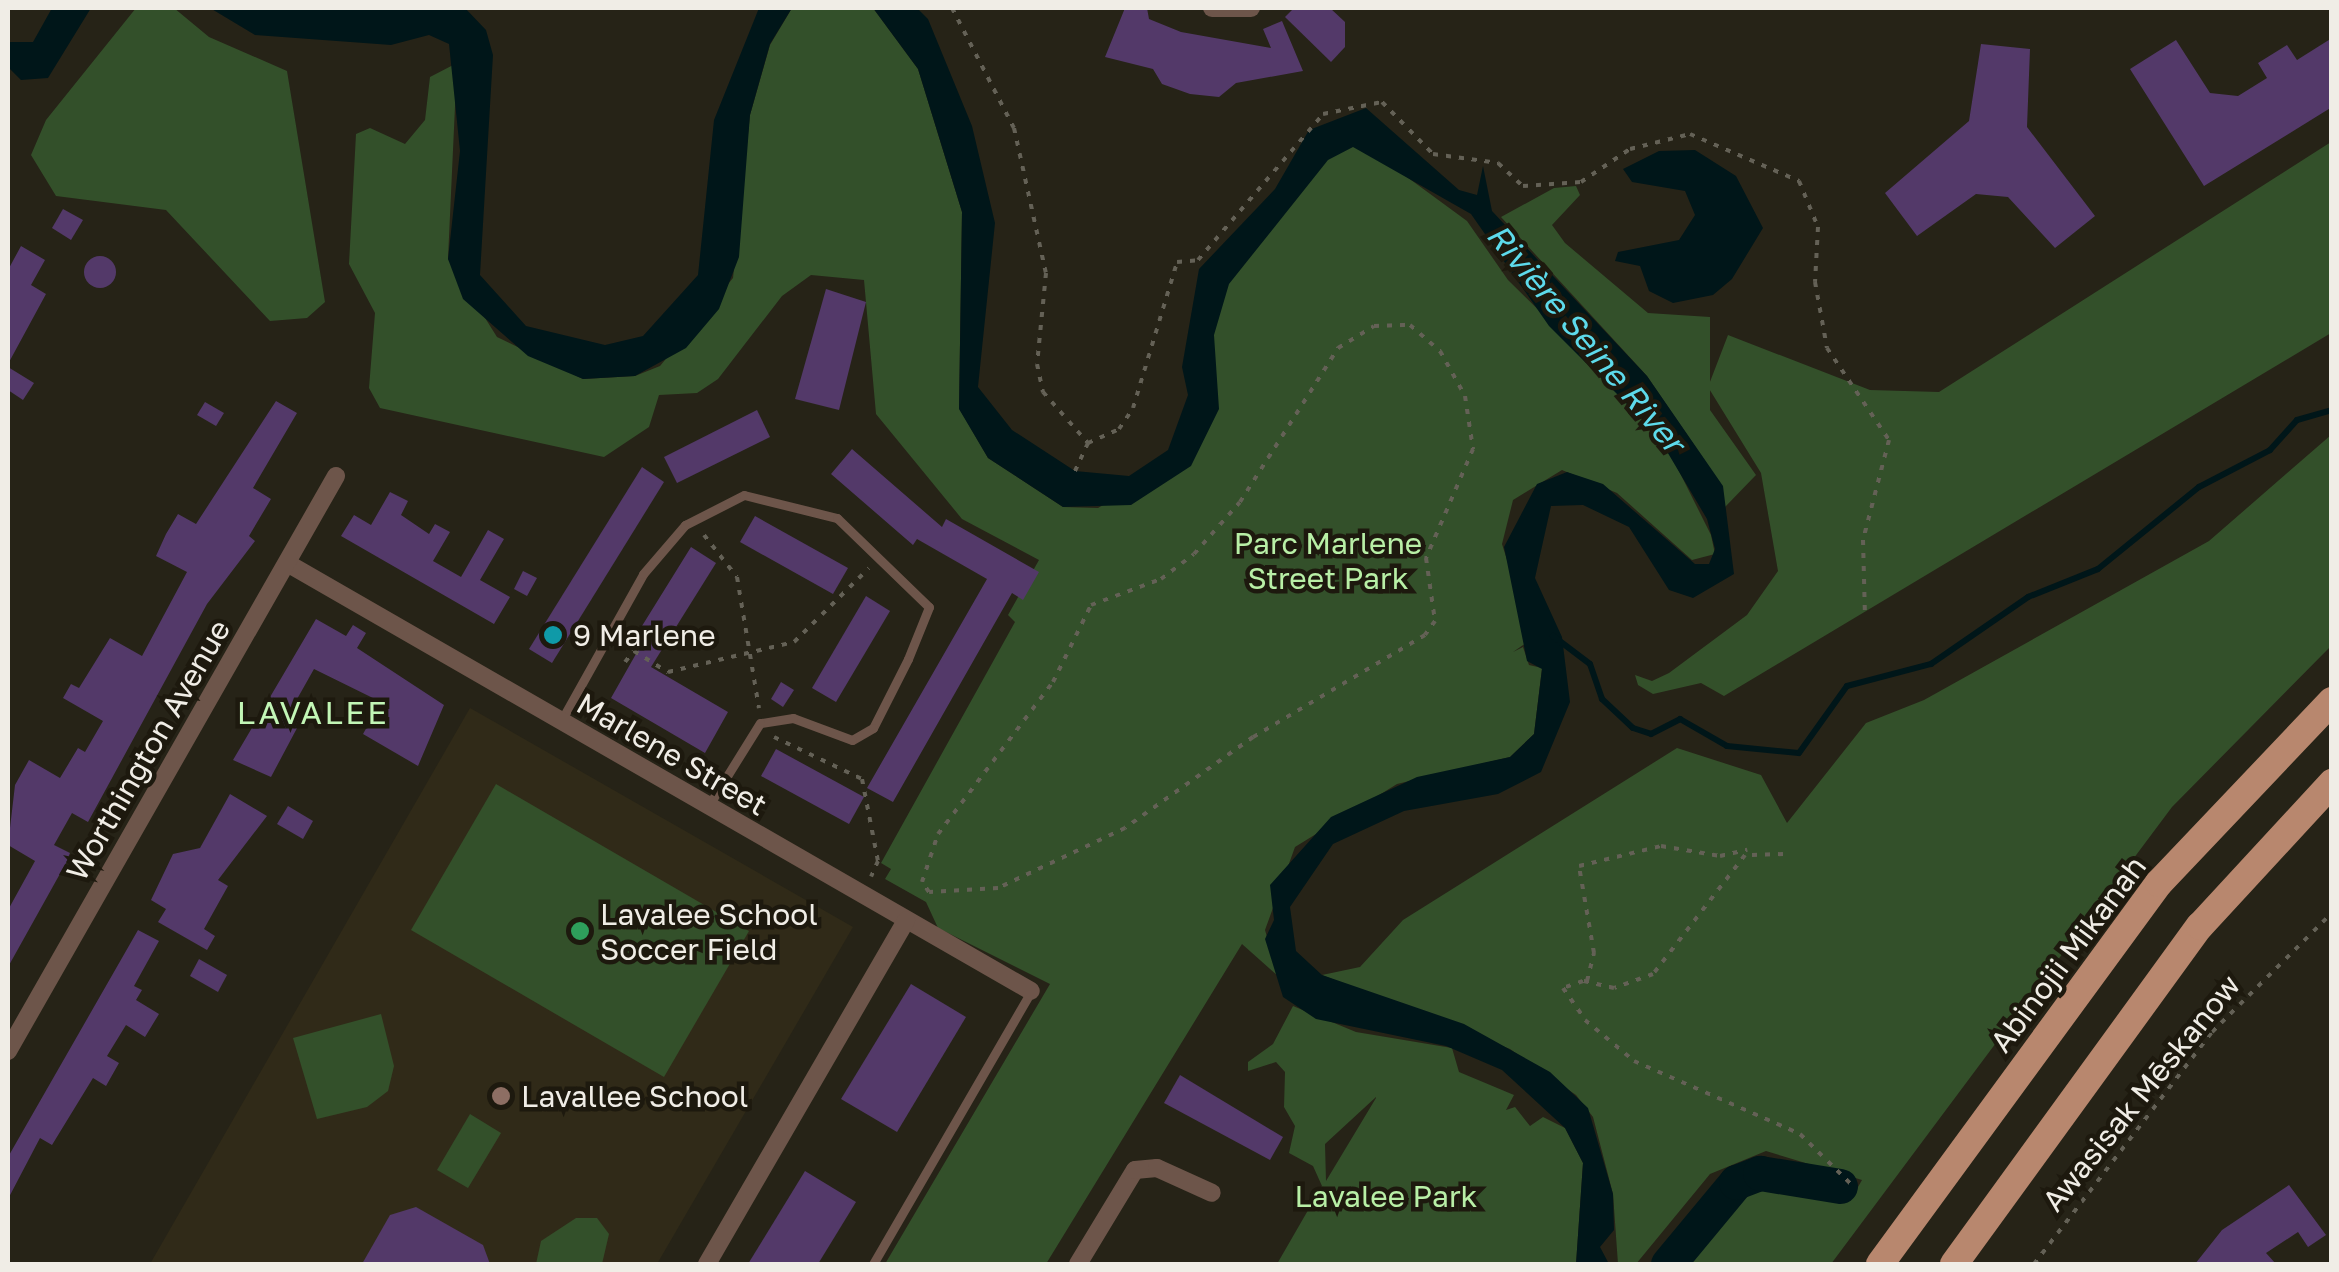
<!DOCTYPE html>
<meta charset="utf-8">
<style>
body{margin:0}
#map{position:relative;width:2339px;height:1272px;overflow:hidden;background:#262317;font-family:"Golos Text",sans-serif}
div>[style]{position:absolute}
.built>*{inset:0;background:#302a18}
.green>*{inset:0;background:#33502a}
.water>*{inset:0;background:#001619}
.stream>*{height:6px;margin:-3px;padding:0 3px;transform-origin:3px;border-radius:3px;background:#001619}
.river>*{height:35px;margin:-17.5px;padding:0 17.5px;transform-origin:17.5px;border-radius:17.5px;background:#001619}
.building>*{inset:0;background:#533969}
.round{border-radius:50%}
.path>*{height:4px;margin-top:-2px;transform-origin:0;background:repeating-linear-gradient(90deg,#646156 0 5px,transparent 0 13px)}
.lane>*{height:9px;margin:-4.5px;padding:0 4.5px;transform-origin:4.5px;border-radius:4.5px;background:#6d554a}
.street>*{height:18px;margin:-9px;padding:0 9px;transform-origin:9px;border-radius:9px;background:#6d554a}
.primary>*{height:28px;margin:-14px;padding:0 14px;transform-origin:14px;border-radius:14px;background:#b8876e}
.dots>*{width:28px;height:28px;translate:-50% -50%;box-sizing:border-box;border:5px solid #1d190e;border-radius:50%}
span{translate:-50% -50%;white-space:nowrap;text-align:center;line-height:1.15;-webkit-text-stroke:9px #1d190e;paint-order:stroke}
.park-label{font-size:30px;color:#b8efa6}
.poi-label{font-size:30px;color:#f0ede6}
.left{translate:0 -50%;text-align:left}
.street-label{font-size:30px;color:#f0ede6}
.water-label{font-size:32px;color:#5ddaeb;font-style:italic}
.neighbourhood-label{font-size:32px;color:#c2f6b6;letter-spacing:2.5px}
.frame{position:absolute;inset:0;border:10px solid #f0ede6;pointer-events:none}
</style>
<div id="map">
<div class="built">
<i style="clip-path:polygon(470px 708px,853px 927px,657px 1264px,150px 1264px)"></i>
</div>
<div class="green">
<i style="clip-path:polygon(136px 8px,174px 8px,209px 37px,287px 71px,325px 302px,307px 318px,270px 321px,166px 210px,56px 196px,31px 155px,46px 120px)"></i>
<i style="clip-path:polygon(792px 8px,873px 8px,918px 69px,962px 212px,959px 408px,988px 458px,1063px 507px,1098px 508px,1191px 453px,1211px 301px,1347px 133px,1467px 221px,1508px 280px,1656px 425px,1711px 535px,1715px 554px,1692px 560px,1617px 493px,1562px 470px,1513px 500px,1502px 544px,1532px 639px,1513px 652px,1523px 647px,1529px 665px,1542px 668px,1534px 734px,1510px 757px,1397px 784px,1295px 847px,1265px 930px,1278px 976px,1242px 944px,1046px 1264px,885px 1264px,1050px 984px,938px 928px,926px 902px,885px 879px,891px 869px,881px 863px,1015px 622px,1008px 615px,1039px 560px,962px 519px,876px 414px,864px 280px,811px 275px,782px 296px,718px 379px,697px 393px,659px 395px,649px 427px,604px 457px,380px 408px,369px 388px,375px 313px,349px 264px,356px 134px,370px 128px,405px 144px,425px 120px,430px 77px,457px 63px,448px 259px,497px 337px,583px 379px,635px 376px,660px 366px,733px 278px,750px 115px,770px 45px)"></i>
<i style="clip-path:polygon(2331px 142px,2331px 333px,1724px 696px,1701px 683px,1653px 694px,1638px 685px,1635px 675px,1652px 681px,1669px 673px,1747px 615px,1778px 571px,1761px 473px,1708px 387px,1728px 335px,1870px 390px,1939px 392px)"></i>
<i style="clip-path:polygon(1576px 186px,1580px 195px,1552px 225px,1565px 243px,1648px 313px,1710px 317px,1710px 410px,1756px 475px,1725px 507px,1720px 483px,1647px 376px,1501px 217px,1554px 188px)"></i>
<i style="clip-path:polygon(2331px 435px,2331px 646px,2172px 807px,1831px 1264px,1673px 1264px,1724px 1195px,1748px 1181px,1841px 1191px,1839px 1199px,1850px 1201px,1862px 1180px,1766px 1151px,1710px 1174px,1636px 1264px,1618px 1264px,1613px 1194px,1593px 1117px,1576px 1095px,1510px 1049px,1322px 975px,1360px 967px,1403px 920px,1677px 748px,1761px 775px,1787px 823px,1866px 723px,1924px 700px,2209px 541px)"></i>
<i style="clip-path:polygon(496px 784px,749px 931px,664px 1077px,411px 930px)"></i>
<i style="clip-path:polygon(evenodd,1293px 1006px,1356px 1032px,1452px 1048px,1459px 1072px,1514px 1095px,1506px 1110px,1515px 1107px,1530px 1126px,1543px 1117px,1565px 1128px,1583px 1163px,1576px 1264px,1277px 1264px,1322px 1186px,1313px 1166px,1289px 1153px,1295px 1126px,1284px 1107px,1285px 1072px,1276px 1062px,1248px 1071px,1248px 1062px,1273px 1044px,1293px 1006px,1376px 1097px,1376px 1098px,1326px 1181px,1325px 1144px,1376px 1097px)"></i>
<i style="clip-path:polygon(381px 1014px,394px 1066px,388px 1091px,367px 1107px,317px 1119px,293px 1038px)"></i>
<i style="clip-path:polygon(470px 1114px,501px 1133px,468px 1188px,437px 1170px)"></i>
<i style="clip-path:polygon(576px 1218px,597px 1218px,609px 1234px,602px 1264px,536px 1264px,541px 1241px)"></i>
</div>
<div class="water">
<i style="clip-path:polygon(52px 8px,91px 8px,48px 78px,21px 80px,8px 67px,8px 42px,33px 42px)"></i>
<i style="clip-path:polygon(210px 8px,465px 8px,486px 30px,493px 55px,480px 275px,526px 326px,605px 345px,643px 336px,698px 275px,714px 120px,759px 8px,792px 8px,770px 44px,750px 115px,739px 257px,719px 309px,686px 348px,635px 376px,583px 379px,528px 356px,463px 299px,448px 259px,460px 151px,449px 44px,429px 35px,391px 45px,255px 35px)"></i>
<i style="clip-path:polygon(873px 8px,917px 8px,928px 19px,972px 126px,995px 223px,978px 387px,1012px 430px,1075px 471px,1129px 476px,1168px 450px,1188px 395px,1182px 367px,1199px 269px,1275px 189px,1309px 130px,1366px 108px,1459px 190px,1477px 195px,1483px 166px,1492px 211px,1647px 376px,1723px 486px,1734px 574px,1693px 598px,1669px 590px,1629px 527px,1583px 505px,1551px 506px,1535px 578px,1562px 637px,1570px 702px,1541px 772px,1498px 794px,1404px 811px,1333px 844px,1290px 907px,1296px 951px,1322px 975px,1464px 1024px,1550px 1072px,1588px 1108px,1613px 1194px,1614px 1230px,1600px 1247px,1609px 1264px,1576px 1264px,1583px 1163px,1565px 1128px,1502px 1070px,1446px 1046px,1316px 1019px,1283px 997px,1265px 939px,1274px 920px,1270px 885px,1331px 817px,1417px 777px,1510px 757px,1534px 734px,1542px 669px,1527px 661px,1504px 547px,1537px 484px,1567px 472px,1603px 484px,1695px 564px,1709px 564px,1715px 549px,1707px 519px,1656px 433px,1549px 326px,1471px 214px,1353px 147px,1328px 160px,1229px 284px,1214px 335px,1219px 409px,1191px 466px,1131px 505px,1063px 507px,988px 458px,959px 409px,962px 212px,918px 69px)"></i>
<i style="clip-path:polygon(1695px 150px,1736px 176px,1763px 228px,1732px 279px,1713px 295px,1673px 303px,1649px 291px,1640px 266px,1615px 261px,1618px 252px,1679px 240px,1695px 215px,1685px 191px,1632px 182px,1623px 169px,1659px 151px)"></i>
</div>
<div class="stream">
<i style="left:1553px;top:636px;width:46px;rotate:37.1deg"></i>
<i style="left:1590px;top:664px;width:37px;rotate:71deg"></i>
<i style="left:1602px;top:699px;width:42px;rotate:43.1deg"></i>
<i style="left:1633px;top:728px;width:19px;rotate:18deg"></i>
<i style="left:1651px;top:734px;width:33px;rotate:-27deg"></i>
<i style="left:1680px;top:719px;width:54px;rotate:29.9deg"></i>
<i style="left:1727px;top:746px;width:72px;rotate:5.6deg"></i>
<i style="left:1799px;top:753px;width:82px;rotate:-54.4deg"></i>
<i style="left:1847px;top:686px;width:87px;rotate:-14.7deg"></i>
<i style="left:1931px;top:664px;width:118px;rotate:-34.6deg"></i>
<i style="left:2028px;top:597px;width:75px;rotate:-21.8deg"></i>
<i style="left:2098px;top:569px;width:130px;rotate:-39.1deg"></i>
<i style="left:2199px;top:487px;width:80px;rotate:-27.5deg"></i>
<i style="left:2270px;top:450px;width:40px;rotate:-48deg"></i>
<i style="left:2297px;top:420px;width:36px;rotate:-16deg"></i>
</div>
<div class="river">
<i style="left:1668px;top:1264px;width:107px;rotate:-50.3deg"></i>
<i style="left:1736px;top:1182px;width:26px;rotate:-21deg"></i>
<i style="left:1760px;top:1173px;width:81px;rotate:9.2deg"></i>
</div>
<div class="building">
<i style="clip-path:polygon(1125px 8px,1147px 8px,1149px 19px,1181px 32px,1271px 48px,1263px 29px,1282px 21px,1303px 71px,1236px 83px,1219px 97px,1190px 94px,1162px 84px,1153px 69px,1105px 57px)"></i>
<i style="clip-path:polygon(1294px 8px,1330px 8px,1345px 22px,1345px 47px,1331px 62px,1285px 17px)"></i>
<i style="clip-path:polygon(2332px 38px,2332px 107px,2204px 186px,2130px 69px,2176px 40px,2210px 93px,2238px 96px,2267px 78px,2258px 63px,2287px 45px,2297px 60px)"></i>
<i style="clip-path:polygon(1981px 44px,2030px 49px,2027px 127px,2095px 216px,2055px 248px,2008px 197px,1976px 194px,1917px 236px,1885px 193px,1969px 121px)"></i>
<i style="clip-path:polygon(63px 209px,83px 220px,71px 240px,52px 228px)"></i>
<i style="clip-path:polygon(21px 246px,45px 260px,31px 285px,46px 294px,8px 364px,8px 270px)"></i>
<i class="round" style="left:84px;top:256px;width:32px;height:32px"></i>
<i style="clip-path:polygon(826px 289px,866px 302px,839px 410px,795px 399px)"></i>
<i style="clip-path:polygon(8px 367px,34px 383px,23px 400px,8px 390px)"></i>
<i style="clip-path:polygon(276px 401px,297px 413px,253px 488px,271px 499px,249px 536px,255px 541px,207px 604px,88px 822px,72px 813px,54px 845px,70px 853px,66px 863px,8px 967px,8px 910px,35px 861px,8px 845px,15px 785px,29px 760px,60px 778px,78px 748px,85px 752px,103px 721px,63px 698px,71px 684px,79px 688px,110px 638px,142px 656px,187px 572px,156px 556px,166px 534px,178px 514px,196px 524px)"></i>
<i style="clip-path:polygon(205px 402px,224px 413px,216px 426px,197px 415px)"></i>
<i style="clip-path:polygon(757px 410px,770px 437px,677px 483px,664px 457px)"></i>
<i style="clip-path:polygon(852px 449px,942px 527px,946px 519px,1039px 572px,1023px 600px,1012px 593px,893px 802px,867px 788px,987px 579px,917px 539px,913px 545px,831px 474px)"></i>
<i style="clip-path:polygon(642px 467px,664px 482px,552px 663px,529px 649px)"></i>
<i style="clip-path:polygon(390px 492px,408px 501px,401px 515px,429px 534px,435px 524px,450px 532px,433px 561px,461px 577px,488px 530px,504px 539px,480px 580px,510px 597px,494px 624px,341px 536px,354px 515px,371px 525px)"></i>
<i style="clip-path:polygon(755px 516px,848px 568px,833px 594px,740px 542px)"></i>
<i style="clip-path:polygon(691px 547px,716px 563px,651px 667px,728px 712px,705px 753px,611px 698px,645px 638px,637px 634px)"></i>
<i style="clip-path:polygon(523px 571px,537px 578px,527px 596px,514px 589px)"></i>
<i style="clip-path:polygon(866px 596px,890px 611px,836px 702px,812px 688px)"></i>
<i style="clip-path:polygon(316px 619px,346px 636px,353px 625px,366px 633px,357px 648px,444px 705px,418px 766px,363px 734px,381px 702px,314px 669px,292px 708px,304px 715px,271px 777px,233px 760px)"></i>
<i style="clip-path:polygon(781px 682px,794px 690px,783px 707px,771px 699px)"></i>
<i style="clip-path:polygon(776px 749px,864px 797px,849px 824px,761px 776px)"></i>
<i style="clip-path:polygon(230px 794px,267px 816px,218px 880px,228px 886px,204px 929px,215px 936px,207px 950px,158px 922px,166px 909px,151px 900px,173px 854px,200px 848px)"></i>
<i style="clip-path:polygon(288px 806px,313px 821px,303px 839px,277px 824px)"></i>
<i style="clip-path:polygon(138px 930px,159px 941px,134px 986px,142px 990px,136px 1000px,159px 1014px,145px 1037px,126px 1025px,107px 1056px,119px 1063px,106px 1086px,93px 1078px,52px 1145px,40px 1138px,8px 1199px,8px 1157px)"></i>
<i style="clip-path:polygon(199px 959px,227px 975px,218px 992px,190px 976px)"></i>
<i style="clip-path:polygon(911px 984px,966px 1017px,897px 1132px,841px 1099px)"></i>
<i style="clip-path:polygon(1180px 1075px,1283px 1137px,1270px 1160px,1164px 1103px)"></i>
<i style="clip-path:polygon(805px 1171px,856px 1202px,818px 1264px,748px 1264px)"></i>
<i style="clip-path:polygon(2289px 1185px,2326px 1235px,2308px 1247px,2298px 1232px,2266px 1253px,2276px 1264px,2195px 1264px,2222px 1230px)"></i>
<i style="clip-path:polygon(416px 1207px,483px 1245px,490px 1264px,362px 1264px,390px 1215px)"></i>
</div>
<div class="path">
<i style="left:952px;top:8px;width:135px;rotate:62.7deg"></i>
<i style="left:1014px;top:128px;width:148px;rotate:77.6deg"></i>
<i style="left:1046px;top:273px;width:91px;rotate:95.6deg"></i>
<i style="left:1037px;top:364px;width:29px;rotate:78deg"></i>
<i style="left:1043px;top:392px;width:68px;rotate:48.6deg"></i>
<i style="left:1088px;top:443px;width:31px;rotate:115deg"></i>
<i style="left:1410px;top:325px;width:40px;rotate:41deg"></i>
<i style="left:1440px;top:351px;width:51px;rotate:60.9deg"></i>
<i style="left:1465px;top:396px;width:54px;rotate:81.4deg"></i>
<i style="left:1473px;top:449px;width:119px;rotate:113.3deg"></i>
<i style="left:1426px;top:558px;width:64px;rotate:81.9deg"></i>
<i style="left:1435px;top:621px;width:17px;rotate:126deg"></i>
<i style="left:1425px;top:635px;width:200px;rotate:149.3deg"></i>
<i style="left:1253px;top:737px;width:157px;rotate:144.6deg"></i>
<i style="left:1125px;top:828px;width:140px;rotate:154.7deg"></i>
<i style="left:998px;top:888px;width:69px;rotate:176.7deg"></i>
<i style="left:929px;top:892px;width:12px;rotate:-125deg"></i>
<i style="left:922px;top:882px;width:51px;rotate:-71.6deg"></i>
<i style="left:938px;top:834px;width:191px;rotate:-52.9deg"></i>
<i style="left:1053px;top:682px;width:86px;rotate:-63.7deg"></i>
<i style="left:1091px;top:605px;width:75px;rotate:-20.4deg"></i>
<i style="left:1161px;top:579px;width:41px;rotate:-37.1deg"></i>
<i style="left:1194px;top:554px;width:69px;rotate:-48.5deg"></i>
<i style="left:1240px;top:502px;width:183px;rotate:-57.5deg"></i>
<i style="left:1338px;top:348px;width:42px;rotate:-31.4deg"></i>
<i style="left:1374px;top:326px;width:36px;rotate:-2deg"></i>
<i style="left:1088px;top:443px;width:34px;rotate:-24deg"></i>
<i style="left:1119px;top:429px;width:25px;rotate:-56deg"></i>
<i style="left:1133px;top:408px;width:152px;rotate:-73.2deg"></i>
<i style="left:1177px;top:262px;width:21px;rotate:-5deg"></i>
<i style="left:1198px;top:260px;width:192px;rotate:-49.4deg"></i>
<i style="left:1323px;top:114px;width:60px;rotate:-11.5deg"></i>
<i style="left:1382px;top:102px;width:73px;rotate:45.6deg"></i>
<i style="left:1433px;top:154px;width:66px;rotate:7.9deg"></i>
<i style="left:1498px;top:163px;width:34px;rotate:43deg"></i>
<i style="left:1523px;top:186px;width:58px;rotate:-3.9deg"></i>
<i style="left:1581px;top:182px;width:59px;rotate:-34deg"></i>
<i style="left:1630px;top:149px;width:62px;rotate:-14deg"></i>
<i style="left:1690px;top:134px;width:119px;rotate:23.3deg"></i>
<i style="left:1799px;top:181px;width:50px;rotate:67.6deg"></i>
<i style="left:1818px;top:227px;width:55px;rotate:93.1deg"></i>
<i style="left:1815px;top:282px;width:67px;rotate:79.7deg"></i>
<i style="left:1827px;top:348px;width:111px;rotate:56deg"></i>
<i style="left:1889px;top:440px;width:103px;rotate:104.6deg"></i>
<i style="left:1863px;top:540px;width:75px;rotate:88.5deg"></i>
<i style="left:704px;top:535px;width:53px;rotate:51.8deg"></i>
<i style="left:737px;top:577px;width:133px;rotate:80.5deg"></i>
<i style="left:625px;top:662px;width:14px;rotate:-51deg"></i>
<i style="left:634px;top:651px;width:40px;rotate:32deg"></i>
<i style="left:668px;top:672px;width:130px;rotate:-13.4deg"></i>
<i style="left:794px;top:642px;width:105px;rotate:-44.6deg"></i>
<i style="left:774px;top:737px;width:98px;rotate:25.5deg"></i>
<i style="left:862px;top:779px;width:84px;rotate:79deg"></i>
<i style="left:878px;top:861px;width:17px;rotate:114deg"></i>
<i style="left:1783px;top:854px;width:38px;rotate:178deg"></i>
<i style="left:1745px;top:855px;width:150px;rotate:127.7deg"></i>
<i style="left:1653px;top:974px;width:41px;rotate:160.3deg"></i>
<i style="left:1614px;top:988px;width:32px;rotate:-167deg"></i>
<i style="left:1583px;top:981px;width:21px;rotate:161deg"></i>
<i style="left:1563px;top:988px;width:39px;rotate:55deg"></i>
<i style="left:1585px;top:1020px;width:64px;rotate:39.9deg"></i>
<i style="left:1634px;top:1061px;width:181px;rotate:23.7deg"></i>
<i style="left:1800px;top:1134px;width:74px;rotate:44.5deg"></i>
<i style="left:1587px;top:981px;width:29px;rotate:-76deg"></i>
<i style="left:1594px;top:953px;width:88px;rotate:-99.8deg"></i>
<i style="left:1579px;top:866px;width:84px;rotate:-13.7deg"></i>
<i style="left:1661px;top:846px;width:60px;rotate:9.6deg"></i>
<i style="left:1720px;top:856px;width:28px;rotate:-13deg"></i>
<i style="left:2034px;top:1264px;width:292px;rotate:-52.5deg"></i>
<i style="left:2212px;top:1032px;width:169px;rotate:-44.8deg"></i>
</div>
<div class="lane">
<i style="left:561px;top:721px;width:168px;rotate:-60.8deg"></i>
<i style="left:643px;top:574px;width:65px;rotate:-49.4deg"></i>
<i style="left:685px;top:525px;width:66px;rotate:-27deg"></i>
<i style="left:744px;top:495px;width:96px;rotate:13.9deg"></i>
<i style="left:837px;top:518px;width:128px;rotate:44.1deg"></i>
<i style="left:929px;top:607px;width:56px;rotate:112deg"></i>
<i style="left:908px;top:659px;width:77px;rotate:116.9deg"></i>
<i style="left:873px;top:728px;width:24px;rotate:150deg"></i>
<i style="left:852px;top:740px;width:63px;rotate:-159.6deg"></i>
<i style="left:793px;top:718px;width:33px;rotate:171deg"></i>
<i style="left:760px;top:723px;width:97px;rotate:121.9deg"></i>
<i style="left:873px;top:1264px;width:315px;rotate:-59.9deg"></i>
</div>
<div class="street">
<i style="left:1212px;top:8px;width:39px"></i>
<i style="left:287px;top:563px;width:858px;rotate:29.91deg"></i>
<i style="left:8px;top:1051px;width:662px;rotate:-60.3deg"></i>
<i style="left:707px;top:1264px;width:397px;rotate:-59.9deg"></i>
<i style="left:1078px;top:1264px;width:110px;rotate:-58.8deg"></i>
<i style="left:1135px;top:1170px;width:22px;rotate:-5deg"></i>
<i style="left:1157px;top:1168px;width:60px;rotate:24.4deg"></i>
</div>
<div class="primary">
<i style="left:1880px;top:1264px;width:472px;rotate:-53.8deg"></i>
<i style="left:2159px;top:883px;width:251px;rotate:-46.5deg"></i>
<i style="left:1954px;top:1264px;width:418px;rotate:-54deg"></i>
<i style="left:2200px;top:926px;width:195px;rotate:-47.3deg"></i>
</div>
<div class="dots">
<i style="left:553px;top:635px;background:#0f9aa8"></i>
<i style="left:580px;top:931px;background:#2e9e5b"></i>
<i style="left:501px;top:1096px;background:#8d6e63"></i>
</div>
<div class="park-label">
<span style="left:1328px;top:560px">Parc Marlene<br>Street Park</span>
<span style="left:1386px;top:1196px">Lavalee Park</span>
</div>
<div class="poi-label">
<span class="left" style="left:573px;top:635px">9 Marlene</span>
<span class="left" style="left:600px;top:931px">Lavalee School<br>Soccer Field</span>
<span class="left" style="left:521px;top:1096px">Lavallee School</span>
</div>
<div class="street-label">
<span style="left:148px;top:750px;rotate:-60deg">Worthington Avenue</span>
<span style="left:672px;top:754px;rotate:30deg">Marlene Street</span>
<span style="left:2068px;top:954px;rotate:-53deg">Abinojii Mikanah</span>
<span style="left:2141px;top:1093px;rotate:-51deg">Awasisak Mēskanow</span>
</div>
<div class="water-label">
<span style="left:1586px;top:338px;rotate:50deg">Rivière Seine River</span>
</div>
<div class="neighbourhood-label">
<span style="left:313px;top:712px">LAVALEE</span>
</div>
<div class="frame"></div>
</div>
